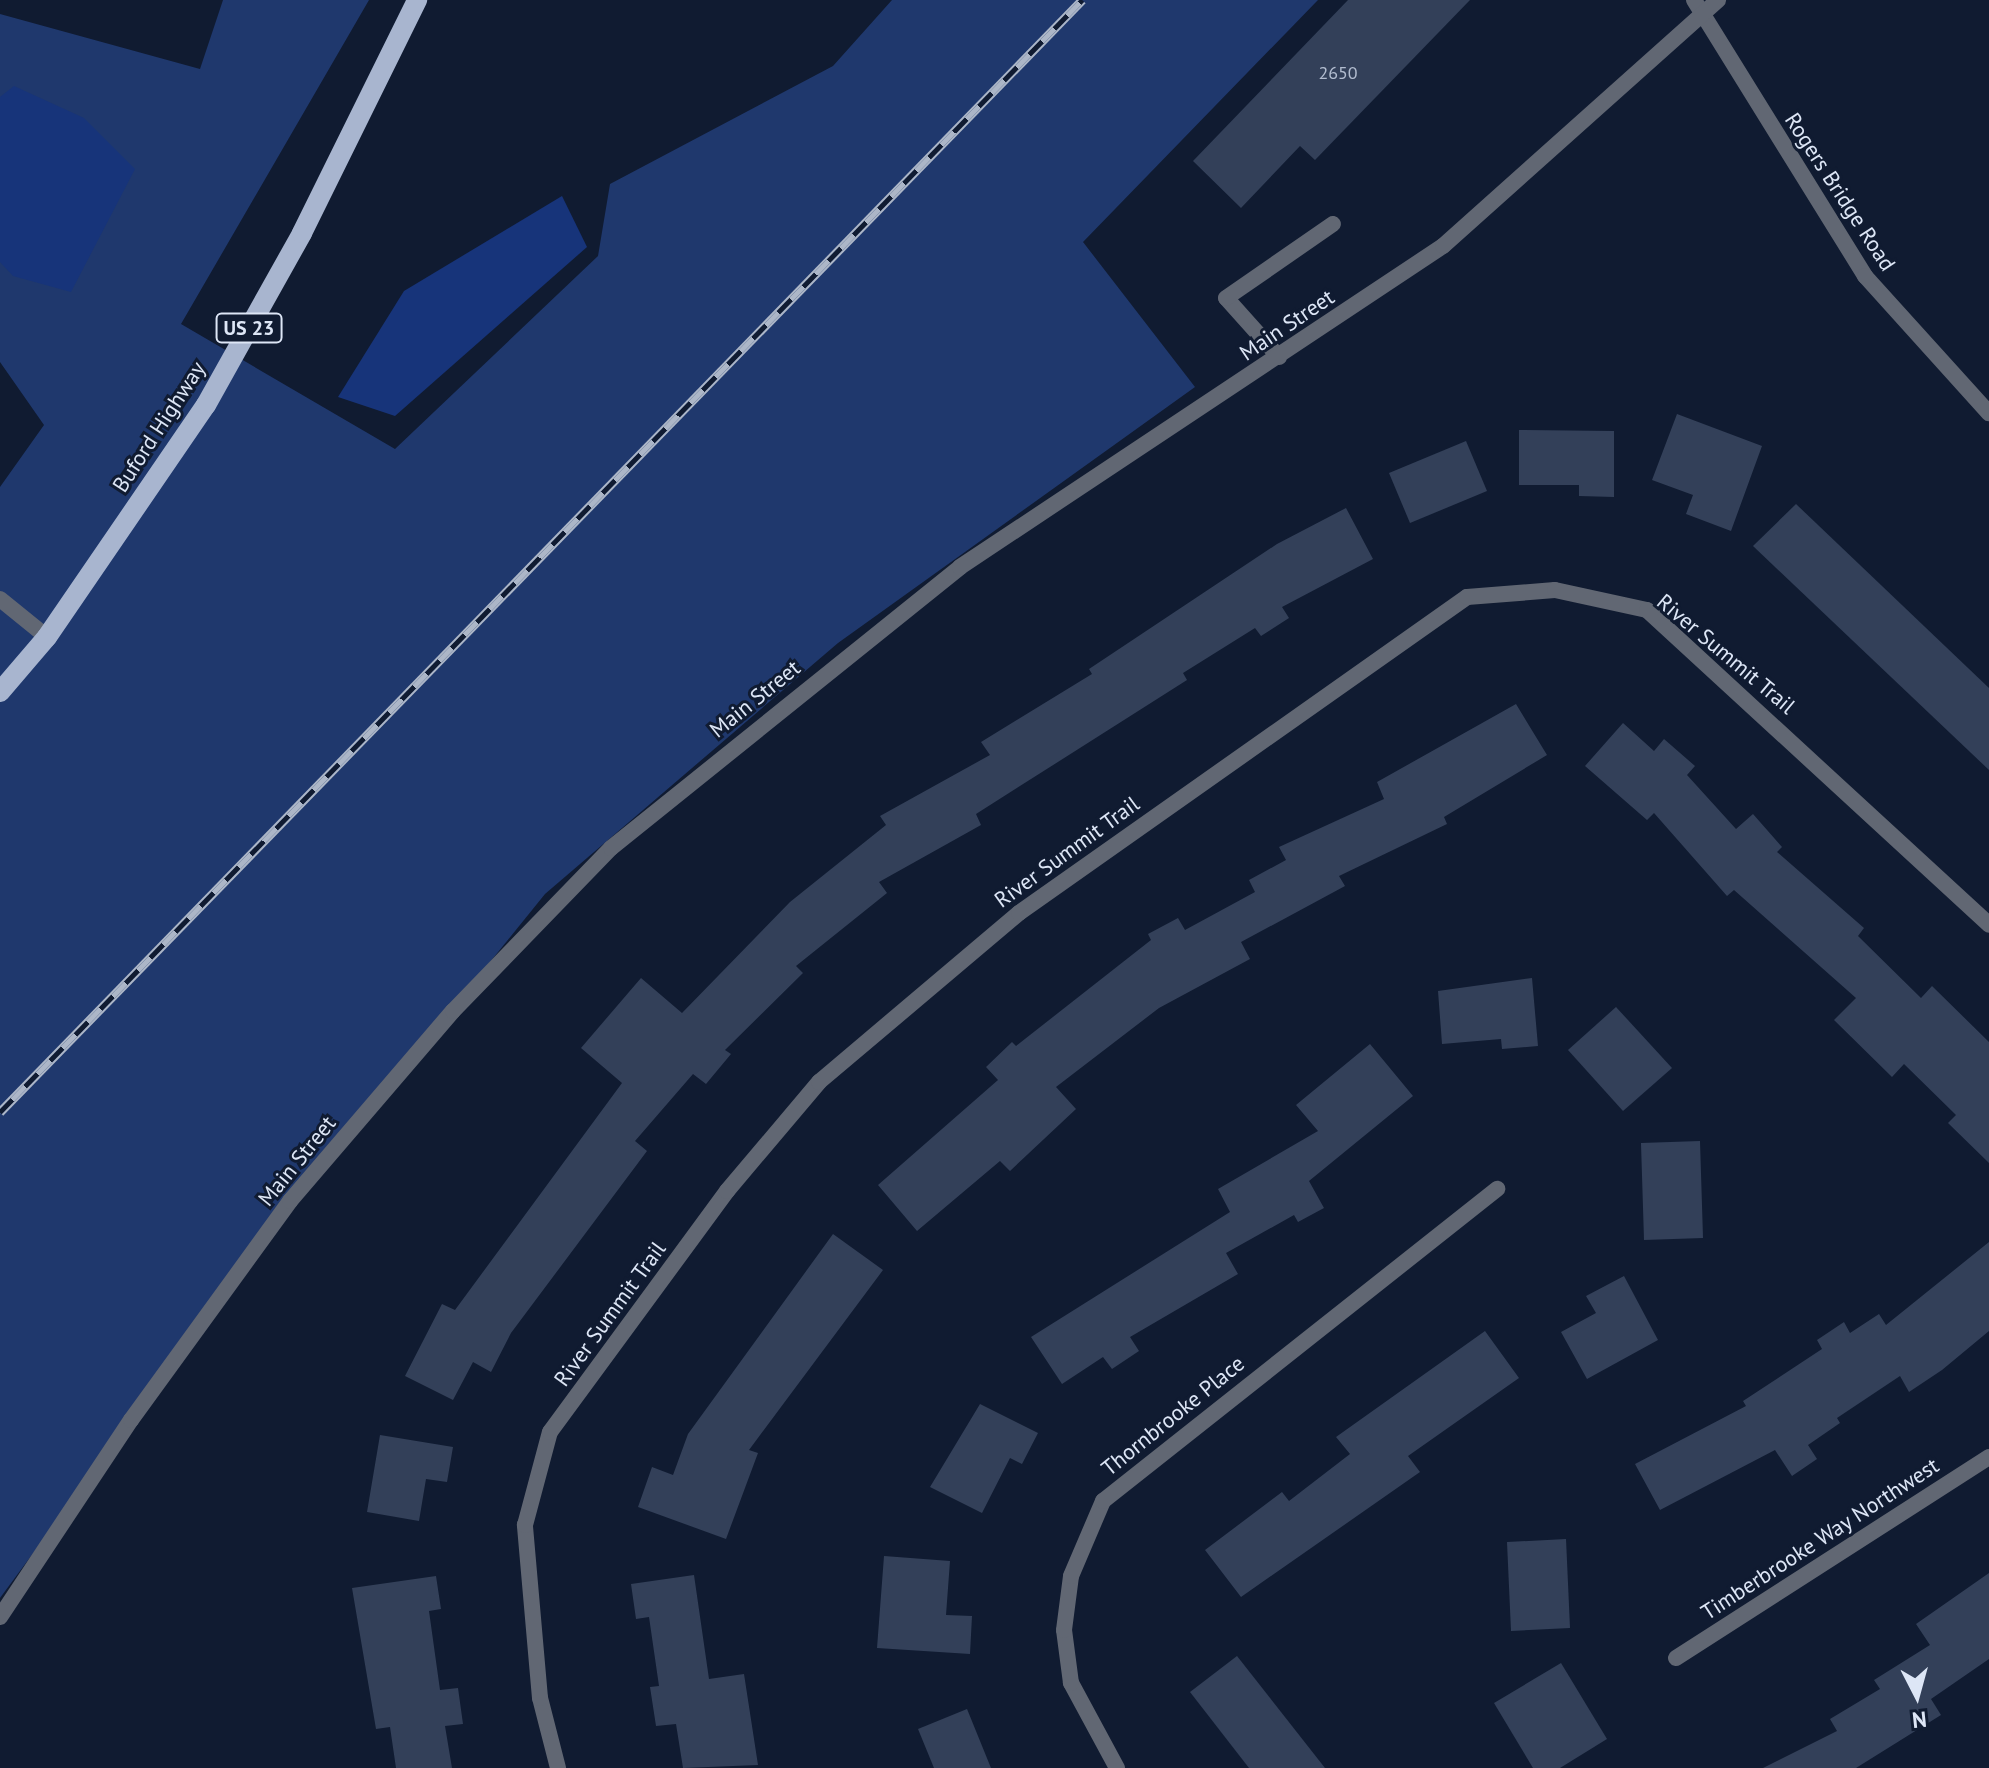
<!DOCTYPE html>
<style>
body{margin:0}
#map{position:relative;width:1989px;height:1768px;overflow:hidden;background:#101b31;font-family:"PT Sans",sans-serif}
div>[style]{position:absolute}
.green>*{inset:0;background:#1f386d}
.water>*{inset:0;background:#17347a}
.building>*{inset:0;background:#334059}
.service>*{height:16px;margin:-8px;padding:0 8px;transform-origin:8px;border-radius:8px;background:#616773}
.minor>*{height:16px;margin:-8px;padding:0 8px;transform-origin:8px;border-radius:8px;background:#616773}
.tertiary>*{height:16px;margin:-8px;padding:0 8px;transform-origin:8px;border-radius:8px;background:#616773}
.primary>*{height:20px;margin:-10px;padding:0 10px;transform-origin:10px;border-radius:10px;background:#a8b5cf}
.rail>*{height:9px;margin-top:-4.5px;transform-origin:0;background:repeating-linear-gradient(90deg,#101b31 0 18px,#acb6c7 0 36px);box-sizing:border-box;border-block:2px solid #acb6c7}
span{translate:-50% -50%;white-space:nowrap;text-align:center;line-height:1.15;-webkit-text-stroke:6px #101b31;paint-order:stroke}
.number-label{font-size:18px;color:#b2bccf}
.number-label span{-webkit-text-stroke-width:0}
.shield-label span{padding:2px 6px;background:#101b31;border:2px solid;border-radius:6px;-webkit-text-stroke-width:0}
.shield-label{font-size:20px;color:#dde6f6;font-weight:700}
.street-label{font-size:22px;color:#dde6f6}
.north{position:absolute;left:1877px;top:1656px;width:80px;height:80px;-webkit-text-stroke:6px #101b31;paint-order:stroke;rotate:174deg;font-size:22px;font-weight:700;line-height:32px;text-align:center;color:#dde6f6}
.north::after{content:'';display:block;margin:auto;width:28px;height:36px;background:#dde6f6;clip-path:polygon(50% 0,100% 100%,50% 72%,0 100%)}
</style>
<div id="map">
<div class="green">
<i style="clip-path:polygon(223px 0,369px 0,181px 324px,395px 449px,598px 256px,610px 184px,833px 66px,892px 0,1318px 0,1083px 242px,1195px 387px,838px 643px,545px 894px,263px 1242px,0 1598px,0 487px,44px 425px,0 362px,0 14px,200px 69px)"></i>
</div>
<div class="water">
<i style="clip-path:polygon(14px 86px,84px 118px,135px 169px,71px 292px,13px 276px,0 262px,0 97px)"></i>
<i style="clip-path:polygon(562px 196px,587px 247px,395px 416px,338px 397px,404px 291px)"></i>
</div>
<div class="building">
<i style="clip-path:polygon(1348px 0,1470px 0,1315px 160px,1300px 146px,1241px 208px,1193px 161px)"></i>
<i style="clip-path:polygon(1677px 414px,1762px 446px,1731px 531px,1686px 514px,1693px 495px,1652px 480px)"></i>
<i style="clip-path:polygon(1519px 430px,1614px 431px,1614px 497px,1579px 496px,1579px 485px,1519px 485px)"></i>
<i style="clip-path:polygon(1466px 441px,1487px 491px,1410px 523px,1389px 473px)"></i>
<i style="clip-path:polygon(1796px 504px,1989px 688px,1989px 770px,1753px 546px)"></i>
<i style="clip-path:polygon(1346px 508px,1373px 559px,1282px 607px,1289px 618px,1261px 636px,1255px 628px,1183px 673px,1187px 680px,976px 814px,981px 825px,879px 882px,887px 893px,796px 966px,803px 973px,725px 1050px,731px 1054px,706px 1084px,693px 1074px,635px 1141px,647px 1151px,511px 1333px,491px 1372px,473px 1362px,453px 1400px,405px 1376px,442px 1304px,455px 1310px,622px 1083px,581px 1048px,641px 978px,682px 1013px,790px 902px,886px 825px,880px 816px,990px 755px,981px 742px,1092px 674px,1089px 669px,1277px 544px)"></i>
<i style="clip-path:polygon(1516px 704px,1547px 755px,1444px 817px,1447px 824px,1339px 876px,1345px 886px,1241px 942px,1250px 959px,1159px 1008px,1056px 1087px,1076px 1109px,1010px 1171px,1000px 1161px,917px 1231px,878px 1185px,998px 1080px,986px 1067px,1012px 1042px,1016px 1046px,1151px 940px,1148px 934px,1178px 918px,1185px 930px,1255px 892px,1249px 880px,1286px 860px,1279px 847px,1384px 799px,1377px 782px)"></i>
<i style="clip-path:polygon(1623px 723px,1654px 751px,1664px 739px,1695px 766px,1687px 775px,1736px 829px,1753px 814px,1782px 847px,1777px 852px,1864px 928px,1858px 936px,1921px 998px,1932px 986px,1989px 1042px,1989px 1163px,1948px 1123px,1956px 1115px,1904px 1064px,1892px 1077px,1834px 1020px,1856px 998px,1734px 890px,1727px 896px,1654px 813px,1647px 820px,1585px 766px)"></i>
<i style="clip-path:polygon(1532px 978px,1538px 1046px,1502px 1049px,1501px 1039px,1442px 1044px,1438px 991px)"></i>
<i style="clip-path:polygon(1616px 1007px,1672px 1068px,1623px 1111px,1568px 1050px)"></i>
<i style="clip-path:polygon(1370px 1044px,1413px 1096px,1309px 1181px,1324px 1208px,1298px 1222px,1294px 1215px,1226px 1253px,1238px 1274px,1130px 1337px,1139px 1351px,1112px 1369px,1103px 1357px,1062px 1384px,1031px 1337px,1230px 1212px,1218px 1189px,1318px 1131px,1296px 1105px)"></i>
<i style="clip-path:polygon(1700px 1141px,1703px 1238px,1644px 1240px,1641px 1143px)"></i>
<i style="clip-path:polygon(833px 1234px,883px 1270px,749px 1450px,758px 1453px,726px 1539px,638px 1507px,652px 1467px,673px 1475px,688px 1434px)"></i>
<i style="clip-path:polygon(1989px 1242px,1989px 1331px,1942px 1370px,1909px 1392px,1900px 1376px,1837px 1418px,1840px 1423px,1808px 1445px,1817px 1459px,1792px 1476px,1775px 1450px,1660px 1510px,1635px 1464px,1746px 1406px,1743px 1401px,1822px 1349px,1817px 1340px,1844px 1322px,1850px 1333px,1879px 1314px,1886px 1325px)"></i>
<i style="clip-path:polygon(1624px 1276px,1658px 1340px,1587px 1379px,1561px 1332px,1596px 1313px,1586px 1296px)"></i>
<i style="clip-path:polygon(1485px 1331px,1519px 1378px,1408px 1456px,1420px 1472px,1241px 1597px,1205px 1550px,1282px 1492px,1289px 1501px,1350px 1454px,1336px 1437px)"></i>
<i style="clip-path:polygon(980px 1404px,1038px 1433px,1022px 1464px,1010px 1458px,982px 1513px,930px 1487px)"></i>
<i style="clip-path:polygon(380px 1435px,453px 1447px,447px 1482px,426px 1479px,419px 1521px,367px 1512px)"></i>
<i style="clip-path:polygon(1566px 1539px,1570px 1628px,1511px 1631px,1507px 1542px)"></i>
<i style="clip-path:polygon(884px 1556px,950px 1561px,946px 1615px,972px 1616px,970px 1654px,877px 1648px)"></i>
<i style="clip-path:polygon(1989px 1573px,1989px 1659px,1931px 1699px,1941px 1715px,1856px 1768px,1763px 1768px,1837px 1731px,1830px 1719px,1880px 1689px,1874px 1680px,1930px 1645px,1916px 1624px)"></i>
<i style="clip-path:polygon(694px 1575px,709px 1679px,744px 1674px,758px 1765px,683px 1768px,676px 1724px,656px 1726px,650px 1687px,659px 1686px,649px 1617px,636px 1619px,631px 1584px)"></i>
<i style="clip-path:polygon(436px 1576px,441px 1609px,429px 1611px,440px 1690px,458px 1688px,463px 1724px,445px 1726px,452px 1768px,396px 1768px,390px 1727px,376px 1729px,352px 1588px)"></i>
<i style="clip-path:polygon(1237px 1656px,1325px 1768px,1249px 1768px,1190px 1692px)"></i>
<i style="clip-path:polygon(1561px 1663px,1607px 1739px,1560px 1768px,1533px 1768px,1494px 1703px)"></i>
<i style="clip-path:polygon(967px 1709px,991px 1768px,934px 1768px,918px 1729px)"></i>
</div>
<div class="service">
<i style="left:1279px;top:357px;width:79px;rotate:-131.9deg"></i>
<i style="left:1226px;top:298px;width:130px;rotate:-34.7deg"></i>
</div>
<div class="minor">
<i style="left:0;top:599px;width:60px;rotate:39deg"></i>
<i style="left:1676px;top:1658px;width:372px;rotate:-32.7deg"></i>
<i style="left:558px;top:1768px;width:72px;rotate:-104.4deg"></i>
<i style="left:540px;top:1698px;width:174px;rotate:-95deg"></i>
<i style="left:525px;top:1525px;width:96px;rotate:-75deg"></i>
<i style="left:550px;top:1432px;width:299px;rotate:-53.7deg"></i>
<i style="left:727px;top:1191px;width:143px;rotate:-49.8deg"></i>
<i style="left:819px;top:1082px;width:262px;rotate:-40.2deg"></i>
<i style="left:1019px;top:913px;width:548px;rotate:-35.2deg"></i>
<i style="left:1467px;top:597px;width:88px;rotate:-4.5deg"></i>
<i style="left:1555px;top:590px;width:94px;rotate:12.3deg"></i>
<i style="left:1647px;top:610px;width:465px;rotate:42.6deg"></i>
<i style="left:1117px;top:1768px;width:97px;rotate:-118.4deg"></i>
<i style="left:1071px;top:1683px;width:53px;rotate:-97.5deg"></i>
<i style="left:1064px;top:1630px;width:54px;rotate:-82.6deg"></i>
<i style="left:1071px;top:1576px;width:82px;rotate:-66.9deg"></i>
<i style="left:1103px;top:1501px;width:503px;rotate:-38.37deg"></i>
</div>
<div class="tertiary">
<i style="left:1694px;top:0;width:325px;rotate:58.2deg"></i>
<i style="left:1865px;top:276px;width:185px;rotate:47.9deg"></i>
<i style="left:0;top:1617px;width:237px;rotate:-56.4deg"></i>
<i style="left:131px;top:1420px;width:271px;rotate:-54deg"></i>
<i style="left:290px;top:1201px;width:250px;rotate:-49.4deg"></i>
<i style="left:453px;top:1011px;width:227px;rotate:-45.9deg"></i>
<i style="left:611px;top:848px;width:448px;rotate:-38.8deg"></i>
<i style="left:960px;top:567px;width:580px;rotate:-33.61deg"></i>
<i style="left:1443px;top:246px;width:369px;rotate:-41.8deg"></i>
</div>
<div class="primary">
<i style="left:0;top:692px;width:72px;rotate:-49.5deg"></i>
<i style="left:47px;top:637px;width:281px;rotate:-55.6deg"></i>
<i style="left:206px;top:405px;width:197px;rotate:-60.8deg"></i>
<i style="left:302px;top:233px;width:260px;rotate:-63.7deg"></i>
</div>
<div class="rail">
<i style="left:0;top:1112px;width:1552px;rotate:-45.78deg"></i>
</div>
<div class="number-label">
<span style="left:1338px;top:73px">2650</span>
</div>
<div class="shield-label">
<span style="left:249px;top:328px">US 23</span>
</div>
<div class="street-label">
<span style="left:1840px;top:192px;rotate:57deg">Rogers Bridge Road</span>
<span style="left:1287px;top:325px;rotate:-34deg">Main Street</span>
<span style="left:159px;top:427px;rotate:-57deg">Buford Highway</span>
<span style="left:1726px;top:654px;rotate:40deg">River Summit Trail</span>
<span style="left:755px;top:699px;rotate:-39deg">Main Street</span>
<span style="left:1067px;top:852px;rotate:-36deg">River Summit Trail</span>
<span style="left:297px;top:1161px;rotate:-51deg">Main Street</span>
<span style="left:610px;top:1314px;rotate:-54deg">River Summit Trail</span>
<span style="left:1173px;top:1416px;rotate:-39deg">Thornbrooke Place</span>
<span style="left:1820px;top:1539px;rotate:-33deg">Timberbrooke Way Northwest</span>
</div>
<div class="north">N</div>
</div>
